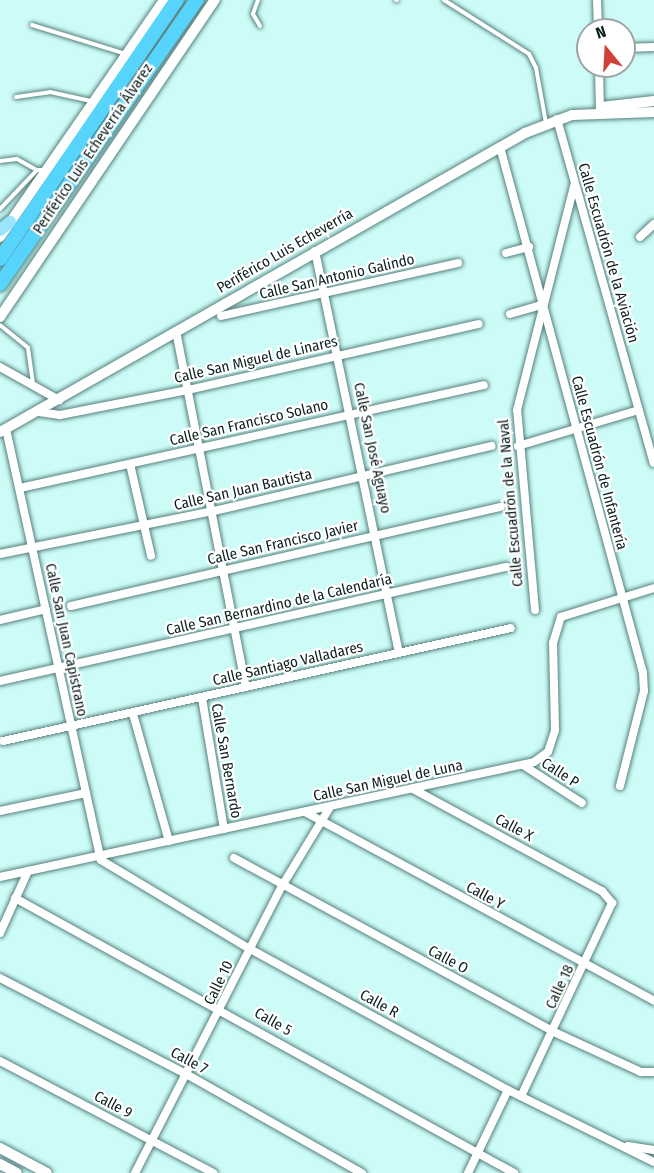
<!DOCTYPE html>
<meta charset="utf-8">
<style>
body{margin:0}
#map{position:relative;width:654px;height:1173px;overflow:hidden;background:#cdfcf8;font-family:"Fira Sans Condensed",sans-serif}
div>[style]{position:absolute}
.roads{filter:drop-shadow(0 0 2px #56807d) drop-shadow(0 0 2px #56807d)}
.lane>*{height:4px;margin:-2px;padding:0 2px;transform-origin:2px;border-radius:2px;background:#fff}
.street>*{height:8px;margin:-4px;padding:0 4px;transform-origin:4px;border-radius:4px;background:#fff}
.secondary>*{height:10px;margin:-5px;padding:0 5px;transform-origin:5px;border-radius:5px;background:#fff}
.primary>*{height:12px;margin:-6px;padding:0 6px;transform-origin:6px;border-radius:6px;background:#9ae5fd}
.highway>*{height:14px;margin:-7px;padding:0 7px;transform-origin:7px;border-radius:7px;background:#57d4fc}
span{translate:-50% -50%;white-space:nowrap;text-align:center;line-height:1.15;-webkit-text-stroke:4.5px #fff;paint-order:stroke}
.street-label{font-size:15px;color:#0d1f1e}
.north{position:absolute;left:576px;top:18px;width:60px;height:60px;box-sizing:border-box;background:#fff;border:2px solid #9ea5a5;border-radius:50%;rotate:342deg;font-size:16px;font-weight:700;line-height:24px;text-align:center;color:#0d1f1e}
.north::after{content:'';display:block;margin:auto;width:21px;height:27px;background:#cf4139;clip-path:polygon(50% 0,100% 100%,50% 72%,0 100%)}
</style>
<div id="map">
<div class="roads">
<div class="lane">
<i style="left:258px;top:0;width:15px;rotate:110deg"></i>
<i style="left:253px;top:14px;width:14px;rotate:60deg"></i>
<i style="left:396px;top:0;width:1px"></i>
<i style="left:444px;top:0;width:101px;rotate:32.4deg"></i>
<i style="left:529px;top:54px;width:16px;rotate:63deg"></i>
<i style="left:536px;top:68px;width:56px;rotate:79.7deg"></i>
<i style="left:32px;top:25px;width:98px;rotate:17.1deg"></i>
<i style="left:16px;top:97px;width:34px;rotate:-8deg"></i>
<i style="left:50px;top:92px;width:42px;rotate:12.4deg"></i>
<i style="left:0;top:161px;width:17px;rotate:-7deg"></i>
<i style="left:17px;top:159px;width:23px;rotate:29deg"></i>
<i style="left:0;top:209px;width:54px;rotate:-46.5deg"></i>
<i style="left:37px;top:170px;width:5px"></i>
<i style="left:0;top:325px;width:36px;rotate:39deg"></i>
<i style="left:28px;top:348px;width:37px;rotate:82deg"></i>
</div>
<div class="street">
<i style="left:597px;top:0;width:30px;rotate:88deg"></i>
<i style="left:624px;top:48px;width:30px;rotate:-2deg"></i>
<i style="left:599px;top:66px;width:46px;rotate:88.8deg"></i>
<i style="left:557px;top:119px;width:357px;rotate:74.3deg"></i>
<i style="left:500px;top:147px;width:545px;rotate:74.79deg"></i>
<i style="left:643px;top:673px;width:18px;rotate:87deg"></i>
<i style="left:644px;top:691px;width:98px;rotate:104.2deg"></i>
<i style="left:640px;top:237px;width:19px;rotate:-43deg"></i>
<i style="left:315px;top:251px;width:410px;rotate:78.2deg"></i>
<i style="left:506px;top:253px;width:24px;rotate:-15deg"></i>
<i style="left:510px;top:314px;width:33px;rotate:-16deg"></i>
<i style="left:221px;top:316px;width:243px;rotate:-12.6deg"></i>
<i style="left:176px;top:331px;width:363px;rotate:78.9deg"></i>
<i style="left:0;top:367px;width:68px;rotate:29.2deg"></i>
<i style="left:39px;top:412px;width:21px;rotate:8deg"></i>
<i style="left:60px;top:415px;width:130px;rotate:-11.1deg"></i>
<i style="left:188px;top:390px;width:298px;rotate:-12.8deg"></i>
<i style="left:6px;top:429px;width:441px;rotate:77.6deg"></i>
<i style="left:101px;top:860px;width:174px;rotate:30.9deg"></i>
<i style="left:250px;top:949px;width:294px;rotate:28.7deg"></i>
<i style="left:508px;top:1090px;width:163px;rotate:26.3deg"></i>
<i style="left:518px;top:446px;width:126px;rotate:-16.6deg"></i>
<i style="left:130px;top:464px;width:94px;rotate:77.1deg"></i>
<i style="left:20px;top:488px;width:475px;rotate:-12.5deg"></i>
<i style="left:0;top:554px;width:218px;rotate:-11.4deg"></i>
<i style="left:214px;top:511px;width:285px;rotate:-13.2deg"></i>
<i style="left:71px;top:606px;width:441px;rotate:-13deg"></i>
<i style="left:535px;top:610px;width:201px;rotate:-95.1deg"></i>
<i style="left:517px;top:410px;width:231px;rotate:-75.7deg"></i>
<i style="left:0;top:620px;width:47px;rotate:-13.4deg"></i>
<i style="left:0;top:681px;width:519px;rotate:-12.7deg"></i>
<i style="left:202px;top:698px;width:133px;rotate:80.5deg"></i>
<i style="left:133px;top:714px;width:132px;rotate:74.2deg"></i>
<i style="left:3px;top:741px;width:520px;rotate:-12.54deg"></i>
<i style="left:523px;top:765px;width:70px;rotate:32.8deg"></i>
<i style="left:413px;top:789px;width:215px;rotate:28.4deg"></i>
<i style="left:602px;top:891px;width:16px;rotate:50deg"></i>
<i style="left:612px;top:903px;width:213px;rotate:115.2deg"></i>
<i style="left:0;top:811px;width:88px;rotate:-11.8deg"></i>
<i style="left:305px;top:812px;width:397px;rotate:28.4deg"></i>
<i style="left:234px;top:858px;width:364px;rotate:28.5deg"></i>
<i style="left:554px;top:1032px;width:96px;rotate:24.7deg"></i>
<i style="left:641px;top:1072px;width:13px"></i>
<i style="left:0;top:877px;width:546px;rotate:-12.15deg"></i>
<i style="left:534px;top:762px;width:17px;rotate:-36deg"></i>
<i style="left:548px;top:752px;width:23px;rotate:-72deg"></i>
<i style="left:555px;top:730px;width:87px;rotate:-91.3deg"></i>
<i style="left:553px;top:643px;width:27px;rotate:-73deg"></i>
<i style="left:561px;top:617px;width:97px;rotate:-17.3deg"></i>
<i style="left:15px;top:898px;width:570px;rotate:28.86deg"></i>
<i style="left:0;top:933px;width:68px;rotate:-65.7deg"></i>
<i style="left:0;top:978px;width:209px;rotate:27.3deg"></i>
<i style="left:186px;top:1074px;width:202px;rotate:29.4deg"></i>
<i style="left:0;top:1061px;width:241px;rotate:27.7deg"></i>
<i style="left:628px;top:1146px;width:26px;rotate:9deg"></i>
<i style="left:135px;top:1173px;width:322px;rotate:-62.9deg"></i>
<i style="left:282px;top:886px;width:92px;rotate:-58.7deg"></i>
<i style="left:468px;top:1173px;width:92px;rotate:-64.3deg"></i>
</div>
<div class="secondary">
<i style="left:601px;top:107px;width:53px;rotate:-6.5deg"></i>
<i style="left:0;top:237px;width:288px;rotate:-55.3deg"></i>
<i style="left:0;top:317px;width:383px;rotate:-55.9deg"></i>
<i style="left:0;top:432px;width:604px;rotate:-29.66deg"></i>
<i style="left:525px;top:133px;width:50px;rotate:-21deg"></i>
<i style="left:572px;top:115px;width:82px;rotate:-2.1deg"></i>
<i style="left:0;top:1148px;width:53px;rotate:28deg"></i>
<i style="left:0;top:1164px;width:19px;rotate:28deg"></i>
</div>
<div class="primary">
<i style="left:0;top:230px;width:13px;rotate:-39deg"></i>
</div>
<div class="highway">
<i style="left:0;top:259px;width:314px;rotate:-55.7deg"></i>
<i style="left:0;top:284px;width:346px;rotate:-55.3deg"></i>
</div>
</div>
<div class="street-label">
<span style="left:93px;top:149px;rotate:-56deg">Periférico Luis Echeverría Álvarez</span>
<span style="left:285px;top:251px;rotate:-30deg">Periférico Luis Echeverría</span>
<span style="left:608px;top:253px;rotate:74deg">Calle Escuadrón de la Aviación</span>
<span style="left:337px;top:277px;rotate:-13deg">Calle San Antonio Galindo</span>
<span style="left:256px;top:360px;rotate:-13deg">Calle San Miguel de Linares</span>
<span style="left:249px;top:423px;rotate:-13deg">Calle San Francisco Solano</span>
<span style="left:372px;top:448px;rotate:78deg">Calle San José Aguayo</span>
<span style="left:599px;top:463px;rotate:75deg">Calle Escuadrón de Infantería</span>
<span style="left:243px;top:490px;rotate:-13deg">Calle San Juan Bautista</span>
<span style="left:511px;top:503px;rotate:-95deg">Calle Escuadrón de la Naval</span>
<span style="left:283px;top:543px;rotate:-13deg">Calle San Francisco Javier</span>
<span style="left:279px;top:605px;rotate:-13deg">Calle San Bernardino de la Calendaría</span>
<span style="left:66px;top:640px;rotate:78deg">Calle San Juan Capistrano</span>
<span style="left:288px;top:664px;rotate:-13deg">Calle Santiago Valladares</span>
<span style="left:226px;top:761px;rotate:80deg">Calle San Bernardo</span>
<span style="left:560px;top:773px;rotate:33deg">Calle P</span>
<span style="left:388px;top:781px;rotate:-12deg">Calle San Miguel de Luna</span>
<span style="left:514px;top:828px;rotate:28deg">Calle X</span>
<span style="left:485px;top:896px;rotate:29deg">Calle Y</span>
<span style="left:448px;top:960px;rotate:28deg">Calle O</span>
<span style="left:219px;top:983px;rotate:-64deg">Calle 10</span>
<span style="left:560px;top:987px;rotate:-65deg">Calle 18</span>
<span style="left:379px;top:1004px;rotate:29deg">Calle R</span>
<span style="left:273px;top:1022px;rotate:30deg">Calle 5</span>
<span style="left:189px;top:1061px;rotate:28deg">Calle 7</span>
<span style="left:113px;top:1105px;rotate:28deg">Calle 9</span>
</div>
<div class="north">N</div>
</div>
